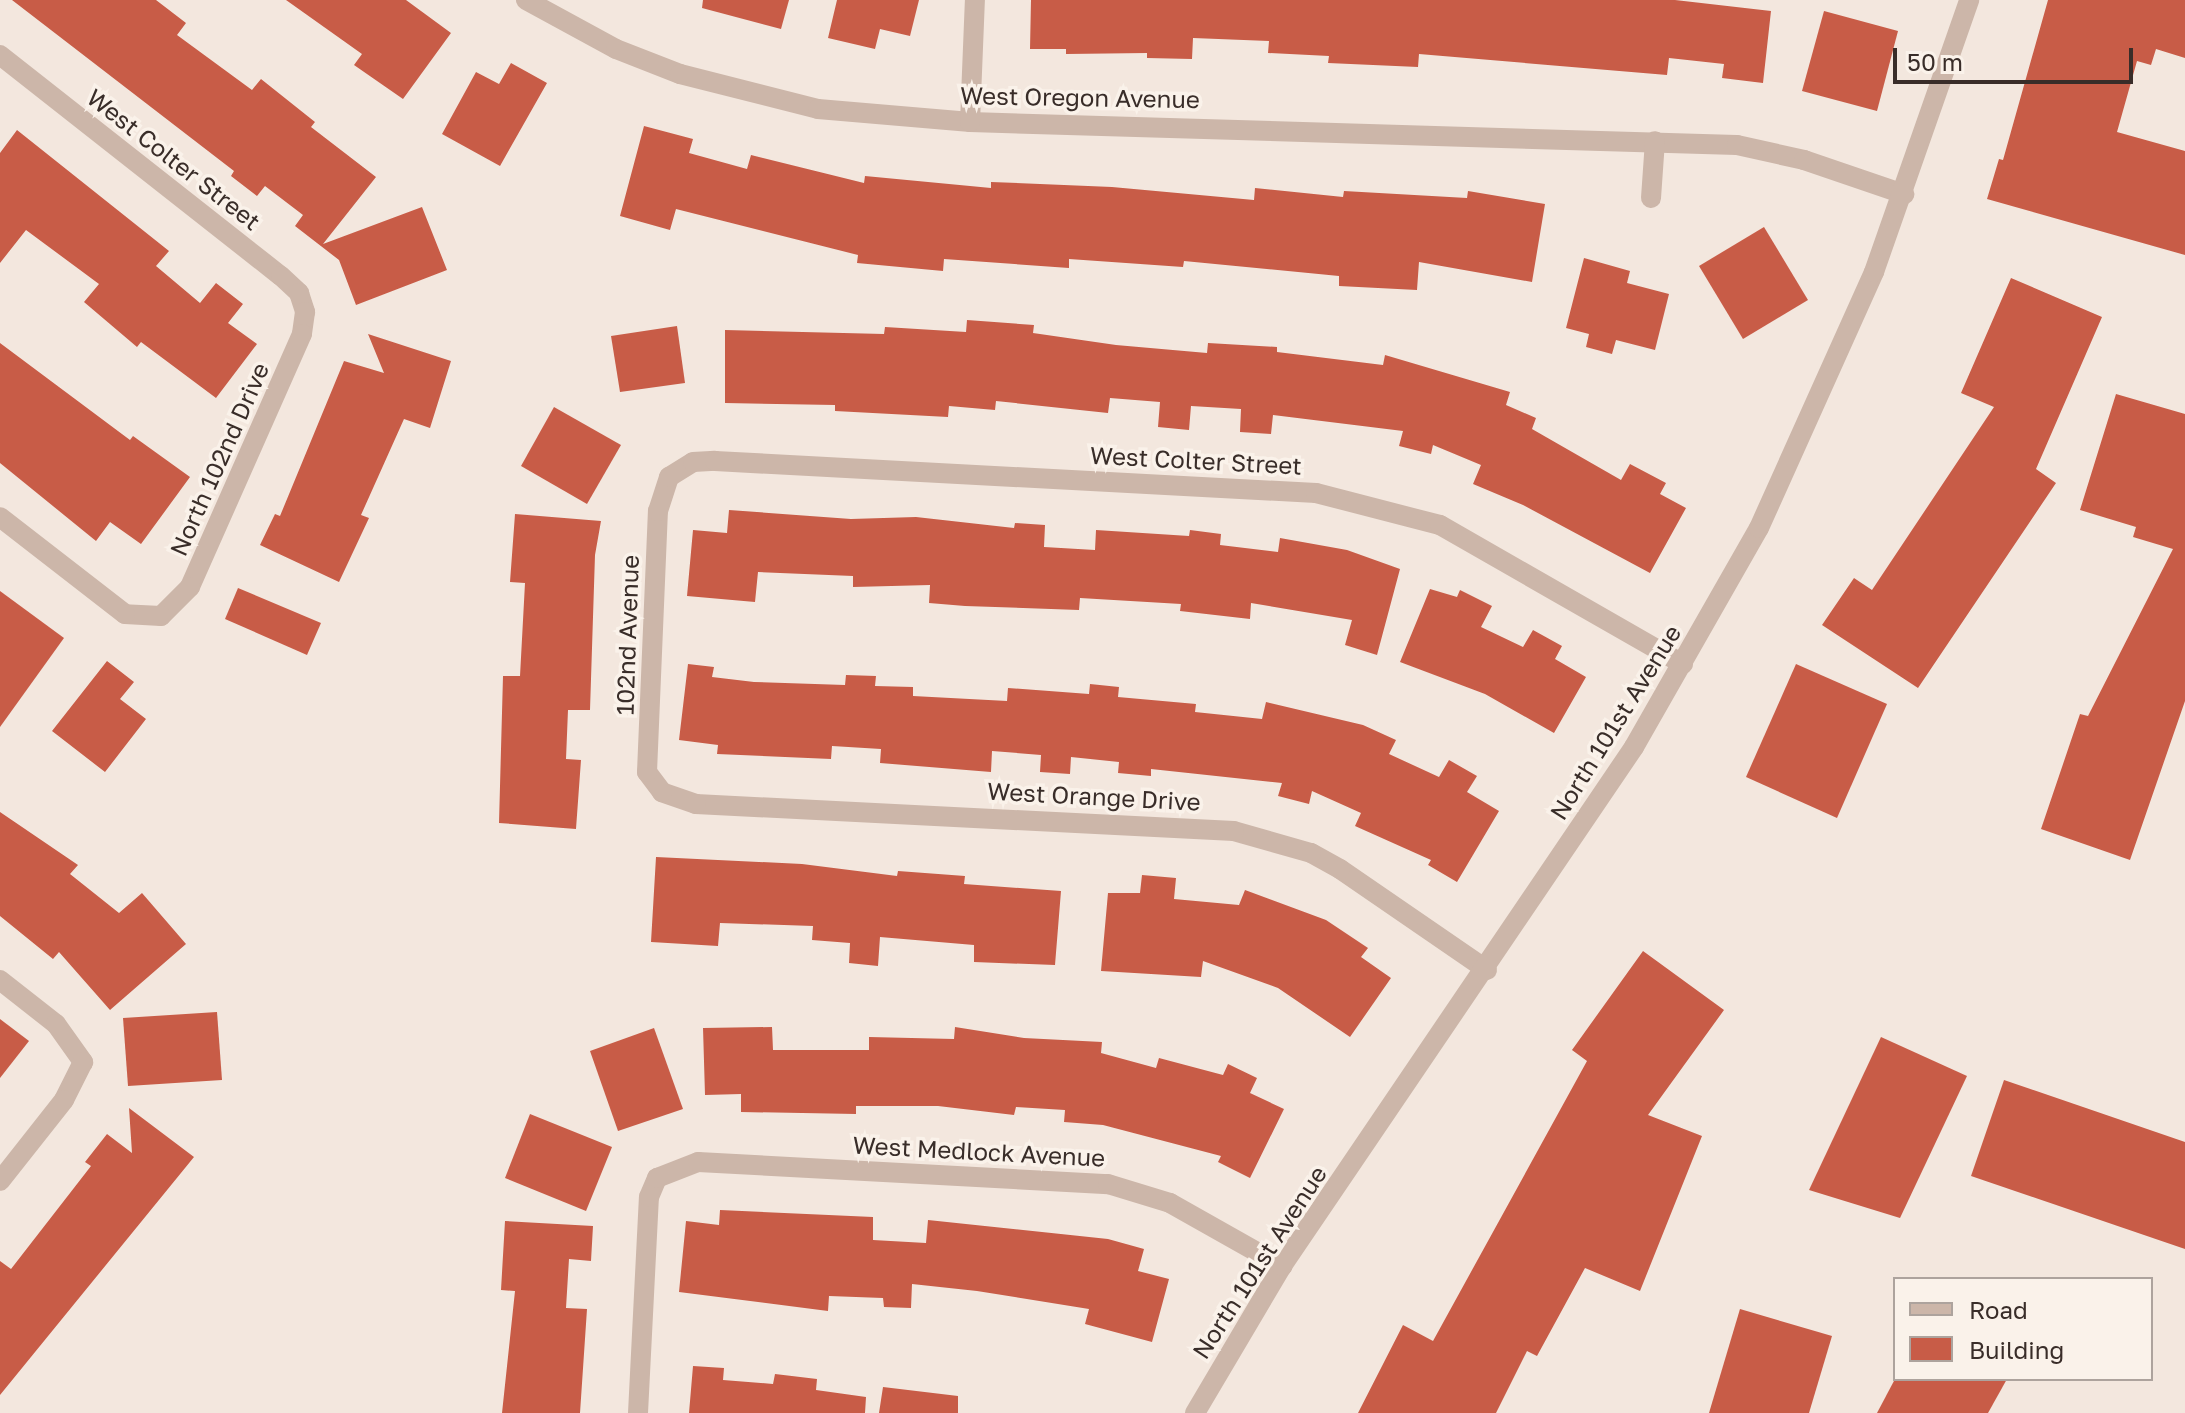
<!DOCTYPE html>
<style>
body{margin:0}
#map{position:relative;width:2185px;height:1413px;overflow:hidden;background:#f3e7de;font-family:"Golos Text",sans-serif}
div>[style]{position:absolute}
.building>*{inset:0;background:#c85c47}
.minor>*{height:20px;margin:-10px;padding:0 10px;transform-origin:10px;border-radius:10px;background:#ccb6a9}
span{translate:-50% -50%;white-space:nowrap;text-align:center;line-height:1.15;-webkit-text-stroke:7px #faf2ea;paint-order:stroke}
.street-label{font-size:24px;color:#392d29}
.legend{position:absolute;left:1893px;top:1277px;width:260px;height:104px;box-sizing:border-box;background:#faf2ea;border:2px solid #ada39d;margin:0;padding:10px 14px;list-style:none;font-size:24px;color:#392d29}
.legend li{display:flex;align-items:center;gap:16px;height:40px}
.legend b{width:40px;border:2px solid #ada39d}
.scale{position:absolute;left:1893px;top:48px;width:240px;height:36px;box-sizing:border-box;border:4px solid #392d29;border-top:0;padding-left:10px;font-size:24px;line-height:28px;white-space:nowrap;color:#392d29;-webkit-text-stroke:6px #faf2ea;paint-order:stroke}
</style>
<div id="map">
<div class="building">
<i style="clip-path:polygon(12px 0,156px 0,186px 23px,177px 35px,252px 90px,261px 79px,315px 122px,311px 127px,376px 177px,323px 244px,422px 207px,447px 270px,356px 305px,339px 260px,295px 226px,303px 215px,265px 186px,257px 196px,231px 176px,234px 171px)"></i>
<i style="clip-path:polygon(286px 0,406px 0,451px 33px,403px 99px,354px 65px,362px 54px)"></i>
<i style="clip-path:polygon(703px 0,789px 0,781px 29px,702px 8px)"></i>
<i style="clip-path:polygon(837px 0,919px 0,910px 36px,880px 29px,875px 49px,828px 38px)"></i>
<i style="clip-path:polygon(1031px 0,1675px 0,1771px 11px,1763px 83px,1722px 78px,1724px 64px,1669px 58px,1667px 75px,1419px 54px,1418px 67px,1328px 63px,1329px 56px,1268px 53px,1269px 41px,1193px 38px,1192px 59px,1147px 58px,1147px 53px,1066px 54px,1066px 49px,1030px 49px)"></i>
<i style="clip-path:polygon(2048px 0,2185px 0,2185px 58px,2156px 49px,2151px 65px,2137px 61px,2117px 132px,2185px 151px,2185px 255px,1987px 199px,1999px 159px,2003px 160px)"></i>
<i style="clip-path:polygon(1824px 11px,1898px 31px,1877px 111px,1802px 91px)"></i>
<i style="clip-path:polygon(511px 63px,547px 83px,500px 166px,442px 134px,476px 72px,499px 84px)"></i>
<i style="clip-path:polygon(644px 126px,693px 139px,689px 153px,747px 169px,751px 155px,864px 183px,865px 176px,991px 188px,991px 182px,1112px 187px,1254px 200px,1255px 188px,1343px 197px,1344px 191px,1467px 198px,1468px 191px,1545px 204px,1532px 282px,1419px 262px,1417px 290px,1339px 286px,1339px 276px,1184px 261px,1183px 267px,1069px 259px,1069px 268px,944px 259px,943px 271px,857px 263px,858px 255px,676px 209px,670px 230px,620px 216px)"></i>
<i style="clip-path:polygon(17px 130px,169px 251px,156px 266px,200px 303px,216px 283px,243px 304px,228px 323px,257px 344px,216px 398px,141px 342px,137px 347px,84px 302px,99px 284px,26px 230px,0 263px,0 153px)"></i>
<i style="clip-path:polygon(1764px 227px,1808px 300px,1743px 339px,1699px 266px)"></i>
<i style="clip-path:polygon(1584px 258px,1630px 271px,1627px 283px,1669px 294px,1655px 350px,1616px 340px,1612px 354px,1586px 347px,1589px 334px,1566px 328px)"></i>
<i style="clip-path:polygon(2011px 278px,2102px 317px,2036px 469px,2056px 483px,1918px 688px,1822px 625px,1854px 578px,1872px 590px,1994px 407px,1961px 393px)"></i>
<i style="clip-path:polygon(967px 320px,1034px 325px,1033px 333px,1116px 345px,1207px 353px,1208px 343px,1277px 347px,1277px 352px,1383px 365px,1385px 355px,1510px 392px,1506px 405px,1536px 418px,1532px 429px,1621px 480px,1630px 464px,1666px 483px,1660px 494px,1686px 508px,1650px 573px,1523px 505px,1473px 484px,1481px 465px,1433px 445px,1431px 454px,1399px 446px,1403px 431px,1273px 415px,1271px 434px,1240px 432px,1241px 409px,1191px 406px,1189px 430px,1158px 427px,1160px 402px,1110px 398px,1108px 413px,996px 401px,995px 410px,949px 406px,948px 417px,835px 411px,835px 405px,725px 403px,725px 330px,884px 334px,885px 327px,966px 332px)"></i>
<i style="clip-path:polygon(677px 326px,685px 383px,620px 392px,611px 336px)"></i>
<i style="clip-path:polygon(368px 334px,451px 361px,430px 428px,404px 419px,361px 515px,369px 518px,339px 582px,260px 545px,275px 514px,280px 516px,344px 361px,384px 373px)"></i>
<i style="clip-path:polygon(0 343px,130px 440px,133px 436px,190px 477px,141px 544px,110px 522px,96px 541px,0 463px)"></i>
<i style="clip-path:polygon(2116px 394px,2185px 414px,2185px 701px,2130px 860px,2041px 829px,2080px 714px,2088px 716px,2173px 549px,2133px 537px,2136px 527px,2080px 510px)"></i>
<i style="clip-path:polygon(554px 407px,621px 445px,587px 504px,521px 466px)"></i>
<i style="clip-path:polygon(729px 510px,851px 519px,916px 517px,1014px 528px,1015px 523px,1045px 525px,1044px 547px,1095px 550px,1096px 530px,1189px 536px,1190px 530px,1221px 534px,1220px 545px,1278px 552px,1280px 538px,1347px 550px,1400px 569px,1377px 655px,1345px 645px,1352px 620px,1251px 603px,1250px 619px,1180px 611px,1181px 604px,1080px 598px,1079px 610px,965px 606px,929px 603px,930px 585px,853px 587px,853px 576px,758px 572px,755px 602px,687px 596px,693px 530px,727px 533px)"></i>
<i style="clip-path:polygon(515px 514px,601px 521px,595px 555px,590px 710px,568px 710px,566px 759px,581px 760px,576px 829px,499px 823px,503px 676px,520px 676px,525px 583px,510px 582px)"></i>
<i style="clip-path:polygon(238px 588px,321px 623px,307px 655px,225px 619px)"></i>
<i style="clip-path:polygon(1430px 589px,1457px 597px,1460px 590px,1492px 606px,1481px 627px,1523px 647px,1533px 630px,1562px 646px,1555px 659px,1586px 677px,1554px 733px,1485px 694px,1400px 662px)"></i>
<i style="clip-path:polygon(0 591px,64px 638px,0 727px)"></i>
<i style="clip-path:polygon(107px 661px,134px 682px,120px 699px,146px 719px,105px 772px,52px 731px)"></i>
<i style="clip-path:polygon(688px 664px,714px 667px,712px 677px,754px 682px,845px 685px,846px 675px,876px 676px,875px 686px,913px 687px,913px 696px,1007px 701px,1008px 688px,1089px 694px,1090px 684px,1119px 687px,1118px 697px,1196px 704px,1195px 712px,1262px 719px,1266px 702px,1363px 725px,1396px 740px,1389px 754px,1439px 777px,1449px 760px,1477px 776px,1467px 792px,1499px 811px,1457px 882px,1428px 865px,1431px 860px,1355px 826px,1361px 813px,1312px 791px,1309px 804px,1278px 796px,1282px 783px,1151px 769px,1151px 776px,1118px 773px,1119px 762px,1071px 757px,1070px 774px,1040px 772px,1041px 755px,992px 751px,991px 772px,880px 763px,881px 749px,832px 746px,831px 759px,717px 754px,718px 745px,679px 740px)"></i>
<i style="clip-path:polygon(1796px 664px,1887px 704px,1837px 818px,1746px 777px)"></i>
<i style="clip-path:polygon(0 812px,78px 865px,70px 874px,119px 913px,142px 893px,186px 944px,110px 1010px,59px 952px,53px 959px,0 916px)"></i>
<i style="clip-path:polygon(656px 857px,802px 864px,897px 876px,898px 871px,965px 876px,964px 884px,1061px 891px,1055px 965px,974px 962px,974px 945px,880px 937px,878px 966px,849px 963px,850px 943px,812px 940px,813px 926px,720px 923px,718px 946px,651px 942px)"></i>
<i style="clip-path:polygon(1142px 875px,1176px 878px,1174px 899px,1239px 905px,1245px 890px,1326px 920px,1368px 948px,1361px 957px,1391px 978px,1350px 1037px,1278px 988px,1203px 961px,1201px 977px,1101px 971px,1108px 893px,1140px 893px)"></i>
<i style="clip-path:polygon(1643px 951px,1724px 1010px,1648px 1115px,1702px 1136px,1640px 1291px,1585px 1268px,1537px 1356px,1527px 1351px,1496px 1413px,1358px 1413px,1403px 1325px,1433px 1341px,1587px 1061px,1572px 1050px)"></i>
<i style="clip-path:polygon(217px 1012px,222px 1080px,128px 1086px,123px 1018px)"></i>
<i style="clip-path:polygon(0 1019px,29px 1041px,0 1078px)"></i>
<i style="clip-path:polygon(772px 1027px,773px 1050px,869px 1050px,869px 1037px,954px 1039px,955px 1027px,1024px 1038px,1102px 1042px,1101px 1053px,1156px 1068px,1159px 1058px,1223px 1075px,1228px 1064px,1257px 1078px,1250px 1093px,1284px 1109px,1250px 1178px,1218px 1162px,1221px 1156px,1103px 1125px,1064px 1122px,1065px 1110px,1016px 1107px,1014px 1115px,938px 1106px,856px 1106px,856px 1114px,741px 1112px,741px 1094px,705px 1095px,703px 1028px)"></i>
<i style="clip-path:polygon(654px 1028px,683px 1109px,618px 1131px,590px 1051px)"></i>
<i style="clip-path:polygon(1881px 1037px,1967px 1076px,1900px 1218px,1809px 1190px)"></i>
<i style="clip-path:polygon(2004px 1080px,2185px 1142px,2185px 1249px,1971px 1176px)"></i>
<i style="clip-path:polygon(129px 1108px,194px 1157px,0 1395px,0 1261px,11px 1269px,91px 1166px,85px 1162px,107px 1134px,132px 1153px)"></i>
<i style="clip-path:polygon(530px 1114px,612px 1147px,586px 1211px,505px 1178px)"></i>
<i style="clip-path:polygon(720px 1210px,873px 1217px,873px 1240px,926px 1243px,928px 1220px,1108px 1239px,1144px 1249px,1138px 1271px,1169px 1279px,1152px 1342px,1085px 1324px,1089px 1309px,977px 1291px,912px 1284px,911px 1308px,884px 1307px,883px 1298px,829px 1296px,828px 1311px,679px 1292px,686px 1221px,719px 1225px)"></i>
<i style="clip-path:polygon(505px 1221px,593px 1226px,591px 1261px,569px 1259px,566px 1308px,587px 1309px,580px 1413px,502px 1413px,515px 1291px,501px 1290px)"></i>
<i style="clip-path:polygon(1740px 1309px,1832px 1336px,1809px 1413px,1709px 1413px)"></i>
<i style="clip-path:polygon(693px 1366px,724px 1368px,723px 1380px,773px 1384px,775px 1374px,817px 1379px,816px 1390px,866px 1397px,865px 1413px,689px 1413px)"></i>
<i style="clip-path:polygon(1895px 1379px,2007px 1379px,1988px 1413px,1877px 1413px)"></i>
<i style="clip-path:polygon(883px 1387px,958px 1396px,958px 1413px,879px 1413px)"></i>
</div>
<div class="minor">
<i style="left:526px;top:0;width:102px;rotate:28.6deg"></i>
<i style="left:616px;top:49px;width:69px;rotate:21.3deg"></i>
<i style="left:680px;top:74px;width:142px;rotate:14.2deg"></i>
<i style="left:818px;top:109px;width:153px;rotate:4.9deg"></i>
<i style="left:970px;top:122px;width:767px;rotate:1.72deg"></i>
<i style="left:1737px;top:145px;width:69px;rotate:12.6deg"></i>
<i style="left:1804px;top:160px;width:106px;rotate:18.8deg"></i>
<i style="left:0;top:55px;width:357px;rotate:38.2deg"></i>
<i style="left:281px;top:276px;width:25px;rotate:43deg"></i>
<i style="left:299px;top:293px;width:20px;rotate:72deg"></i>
<i style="left:305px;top:312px;width:22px;rotate:98deg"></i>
<i style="left:302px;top:334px;width:277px;rotate:113.9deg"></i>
<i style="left:190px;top:587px;width:41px;rotate:135deg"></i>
<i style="left:161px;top:616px;width:36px;rotate:-177deg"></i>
<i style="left:125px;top:614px;width:158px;rotate:-142.2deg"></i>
<i style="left:970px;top:122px;width:122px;rotate:-87.7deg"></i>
<i style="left:1651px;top:198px;width:57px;rotate:-86deg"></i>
<i style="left:1487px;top:970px;width:178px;rotate:-145.5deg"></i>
<i style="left:1340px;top:869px;width:33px;rotate:-151deg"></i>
<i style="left:1311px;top:853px;width:80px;rotate:-164.1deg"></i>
<i style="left:1234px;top:831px;width:539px;rotate:-177.13deg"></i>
<i style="left:696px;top:804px;width:36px;rotate:-161deg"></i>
<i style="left:662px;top:792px;width:25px;rotate:-127deg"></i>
<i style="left:647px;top:772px;width:261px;rotate:-87.6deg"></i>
<i style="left:658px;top:511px;width:36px;rotate:-72deg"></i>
<i style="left:669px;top:477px;width:28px;rotate:-32deg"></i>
<i style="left:693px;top:462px;width:22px;rotate:-3deg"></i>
<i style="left:715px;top:461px;width:602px;rotate:3.05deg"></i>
<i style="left:1316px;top:493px;width:128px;rotate:14.5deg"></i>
<i style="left:1440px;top:525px;width:280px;rotate:29.8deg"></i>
<i style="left:0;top:980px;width:71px;rotate:38.2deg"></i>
<i style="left:56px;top:1024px;width:47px;rotate:54.6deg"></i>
<i style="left:83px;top:1062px;width:42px;rotate:116.6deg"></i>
<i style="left:64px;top:1100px;width:103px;rotate:128.3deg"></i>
<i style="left:638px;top:1413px;width:216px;rotate:-87.1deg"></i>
<i style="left:649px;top:1197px;width:21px;rotate:-67deg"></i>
<i style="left:657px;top:1178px;width:44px;rotate:-21.3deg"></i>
<i style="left:698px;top:1162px;width:411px;rotate:3.1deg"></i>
<i style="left:1108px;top:1184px;width:65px;rotate:17deg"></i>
<i style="left:1170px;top:1203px;width:129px;rotate:29.4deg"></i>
<i style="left:1195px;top:1413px;width:171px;rotate:-59.4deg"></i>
<i style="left:1282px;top:1266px;width:627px;rotate:-55.85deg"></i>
<i style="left:1634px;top:747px;width:252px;rotate:-60.3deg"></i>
<i style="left:1759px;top:528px;width:281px;rotate:-65.8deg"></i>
<i style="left:1874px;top:272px;width:288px;rotate:-70.7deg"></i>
</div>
<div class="street-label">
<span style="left:1080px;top:97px;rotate:1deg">West Oregon Avenue</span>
<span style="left:174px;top:159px;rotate:38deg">West Colter Street</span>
<span style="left:219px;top:459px;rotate:-66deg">North 102nd Drive</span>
<span style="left:1196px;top:460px;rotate:3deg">West Colter Street</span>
<span style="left:627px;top:635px;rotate:-88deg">102nd Avenue</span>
<span style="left:1615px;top:722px;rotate:-58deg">North 101st Avenue</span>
<span style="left:1094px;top:796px;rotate:3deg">West Orange Drive</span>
<span style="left:979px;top:1151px;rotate:3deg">West Medlock Avenue</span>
<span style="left:1259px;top:1262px;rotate:-57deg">North 101st Avenue</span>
</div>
<ul class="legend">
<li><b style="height:10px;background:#ccb6a9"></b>Road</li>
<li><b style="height:22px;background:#c85c47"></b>Building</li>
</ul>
<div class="scale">50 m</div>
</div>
